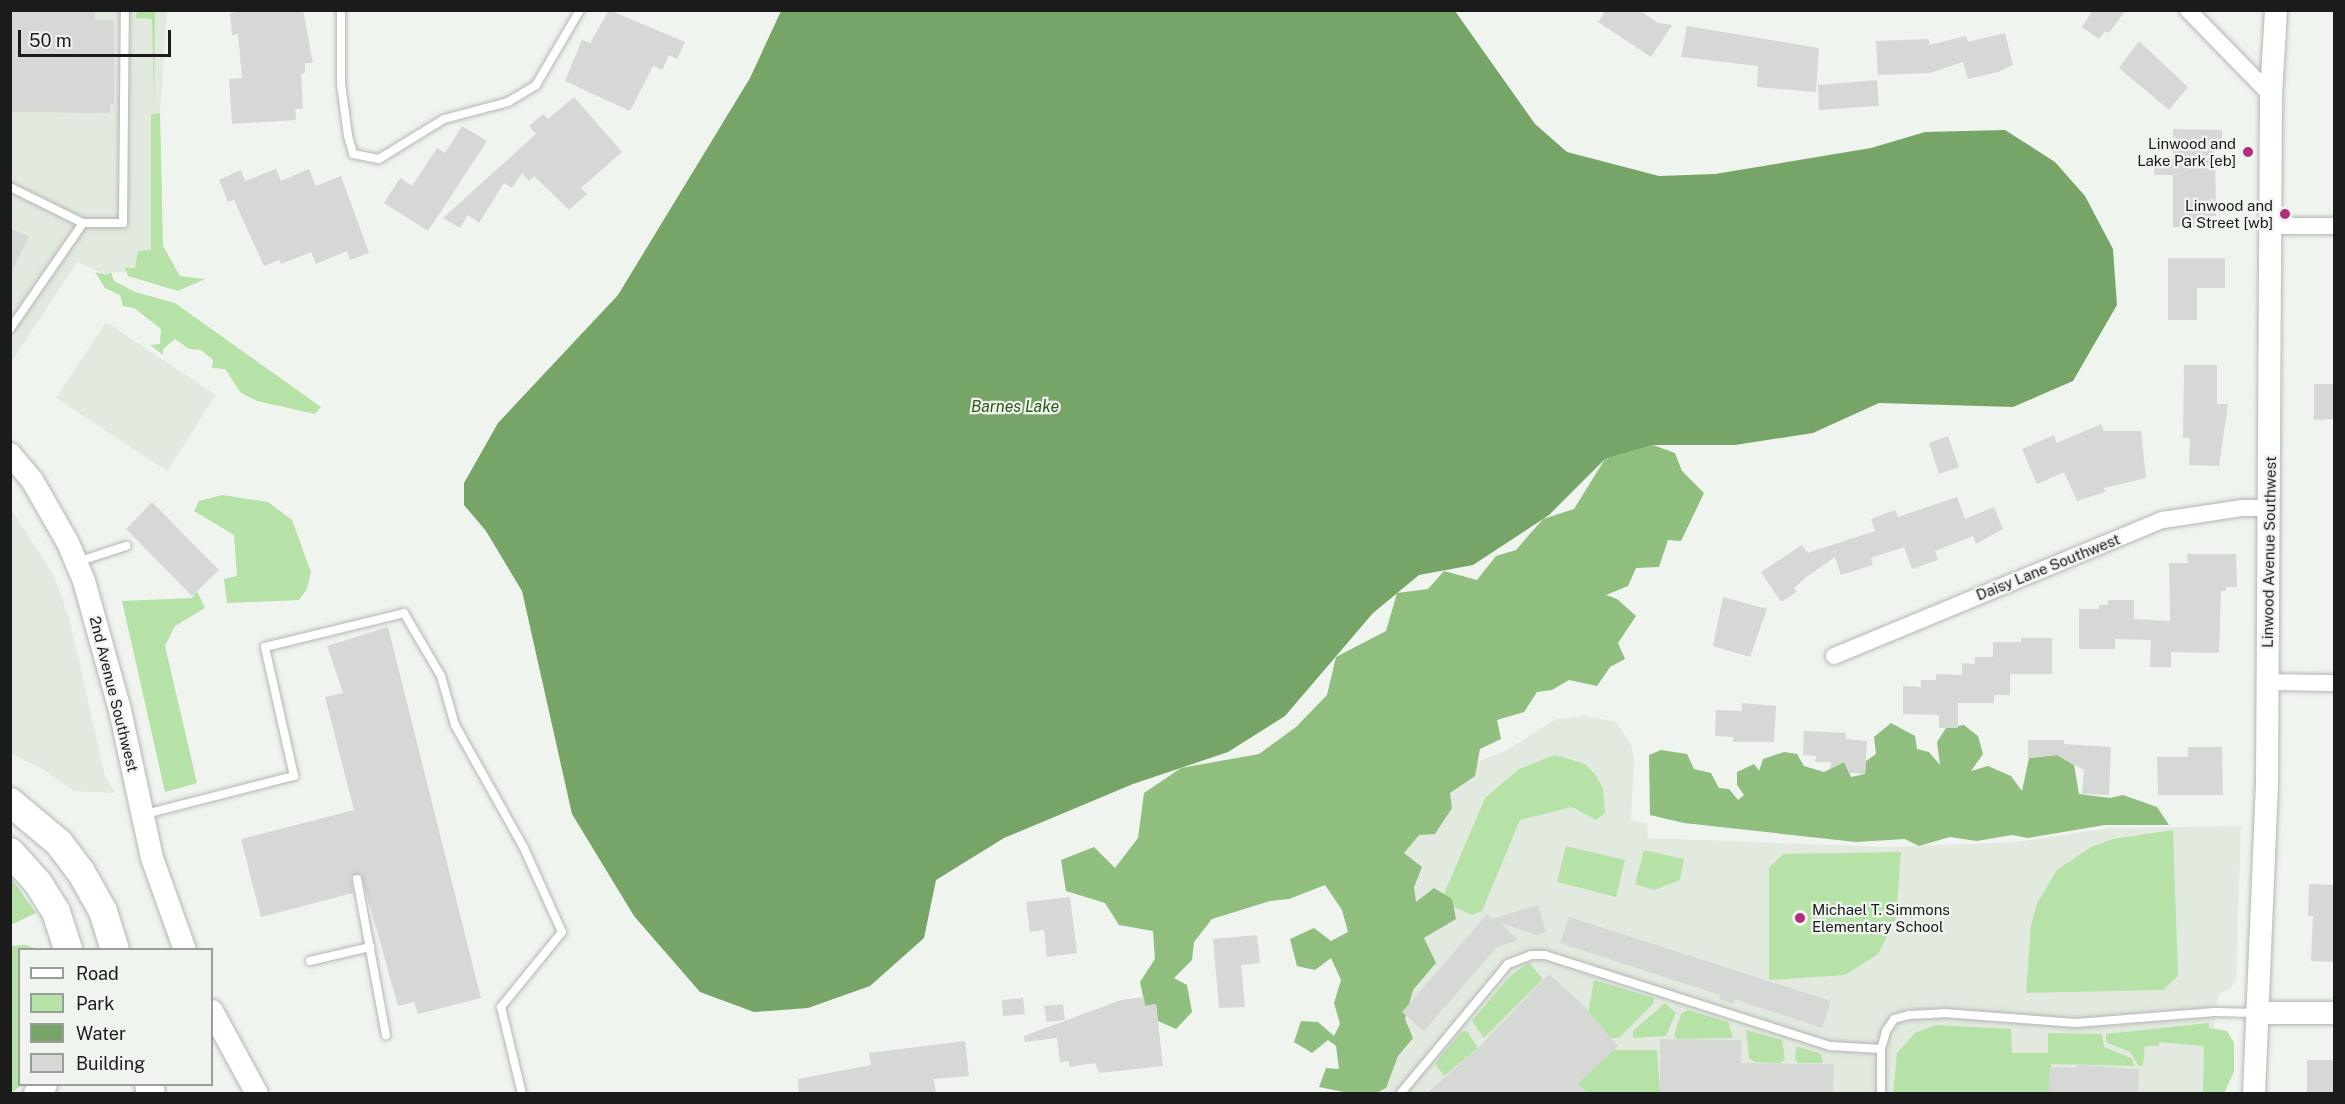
<!DOCTYPE html>
<style>
body{margin:0}
#map{position:relative;width:2345px;height:1104px;overflow:hidden;background:#f0f4ef;font-family:"Public Sans",sans-serif}
div>[style]{position:absolute}
.built>*{inset:0;background:#e2eadf}
.green>*{inset:0;background:#b6e2a7}
.forest>*{inset:0;background:#8fbe7f}
.water>*{inset:0;background:#77a567}
.building>*{inset:0;background:#d5d8d4}
.roads{filter:drop-shadow(0 0 2px #b4b7b3) drop-shadow(0 0 2px #b4b7b3)}
.lane>*{height:8px;margin:-4px;padding:0 4px;transform-origin:4px;border-radius:4px;background:#fff}
.street>*{height:16px;margin:-8px;padding:0 8px;transform-origin:8px;border-radius:8px;background:#fff}
.secondary>*{height:22px;margin:-11px;padding:0 11px;transform-origin:11px;border-radius:11px;background:#fff}
.highway>*{height:28px;margin:-14px;padding:0 14px;transform-origin:14px;border-radius:14px;background:#fff}
.dots>*{width:16px;height:16px;translate:-50% -50%;box-sizing:border-box;border:3px solid #f0f4ef;border-radius:50%}
span{translate:-50% -50%;white-space:nowrap;text-align:center;line-height:1.15;-webkit-text-stroke:4.5px #f0f4ef;paint-order:stroke}
.poi-label{font-size:15px;color:#1a1b1a}
.right{translate:-100% -50%;text-align:right}
.left{translate:0 -50%;text-align:left}
.street-label{font-size:15px;color:#1a1b1a}
.water-label{font-size:16px;color:#2b5618;font-style:italic}
.frame{position:absolute;inset:0;border:12px solid #1a1b1a;pointer-events:none}
.legend{position:absolute;left:18px;top:948px;width:195px;height:138px;box-sizing:border-box;background:#f0f4ef;border:2px solid #9a9d9a;margin:0;padding:8px 10px;list-style:none;font-size:18px;color:#1a1b1a}
.legend li{display:flex;align-items:center;gap:12px;height:30px}
.legend b{width:30px;border:2px solid #9a9d9a}
.scale{position:absolute;left:18px;top:30px;width:153px;height:27px;box-sizing:border-box;border:3px solid #1a1b1a;border-top:0;padding-left:8px;font-size:18px;line-height:21px;white-space:nowrap;color:#1a1b1a;-webkit-text-stroke:4px #f0f4ef;paint-order:stroke}
</style>
<div id="map">
<div class="built">
<i style="clip-path:polygon(11px 11px,167px 11px,160px 113px,163px 272px,111px 272px,107px 275px,77px 262px,11px 363px)"></i>
<i style="clip-path:polygon(106px 322px,216px 395px,167px 471px,56px 398px)"></i>
<i style="clip-path:polygon(10px 507px,53px 574px,69px 617px,105px 776px,115px 793px,73px 791px,43px 769px,11px 754px)"></i>
<i style="clip-path:polygon(1585px 716px,1616px 722px,1631px 744px,1634px 758px,1631px 821px,1647px 823px,1648px 838px,1886px 847px,2017px 842px,2110px 828px,2241px 826px,2236px 980px,2231px 988px,2218px 995px,2214px 1028px,2227px 1031px,2234px 1043px,2234px 1072px,2224px 1094px,1363px 1093px,1362px 855px,1435px 779px,1507px 750px,1556px 719px)"></i>
</div>
<div class="green">
<i style="clip-path:polygon(137px 11px,155px 11px,154px 105px,152px 19px,136px 18px)"></i>
<i style="clip-path:polygon(160px 113px,163px 246px,180px 276px,205px 279px,178px 291px,128px 276px,125px 268px,135px 268px,138px 251px,151px 250px,151px 114px)"></i>
<i style="clip-path:polygon(95px 272px,107px 275px,111px 272px,114px 281px,135px 292px,175px 303px,321px 407px,315px 414px,257px 401px,241px 393px,225px 369px,212px 368px,213px 360px,201px 350px,189px 349px,175px 339px,163px 349px,163px 355px,150px 345px,160px 344px,161px 329px,134px 308px,123px 306px,120px 295px,105px 288px)"></i>
<i style="clip-path:polygon(222px 495px,268px 502px,292px 520px,311px 572px,307px 589px,299px 600px,227px 603px,224px 579px,237px 576px,234px 535px,194px 511px,199px 501px)"></i>
<i style="clip-path:polygon(197px 591px,205px 608px,175px 626px,165px 646px,197px 783px,165px 792px,122px 601px,192px 598px)"></i>
<i style="clip-path:polygon(1555px 755px,1585px 764px,1595px 774px,1603px 789px,1605px 813px,1596px 820px,1572px 807px,1520px 820px,1482px 911px,1472px 915px,1441px 901px,1485px 798px,1519px 769px)"></i>
<i style="clip-path:polygon(2173px 830px,2178px 976px,2163px 990px,2026px 993px,2031px 925px,2037px 903px,2057px 870px,2091px 847px,2113px 839px)"></i>
<i style="clip-path:polygon(1566px 846px,1625px 860px,1616px 897px,1557px 882px)"></i>
<i style="clip-path:polygon(1644px 850px,1684px 859px,1680px 880px,1654px 890px,1635px 884px)"></i>
<i style="clip-path:polygon(1901px 852px,1896px 919px,1878px 954px,1845px 975px,1769px 980px,1769px 868px,1783px 854px)"></i>
<i style="clip-path:polygon(11px 878px,36px 913px,11px 925px,10px 925px)"></i>
<i style="clip-path:polygon(26px 945px,37px 949px,20px 950px,22px 1085px,11px 1093px,11px 946px)"></i>
<i style="clip-path:polygon(1529px 963px,1543px 979px,1484px 1038px,1472px 1021px,1510px 976px)"></i>
<i style="clip-path:polygon(1594px 980px,1654px 998px,1653px 1004px,1619px 1038px,1609px 1038px,1588px 1014px)"></i>
<i style="clip-path:polygon(1665px 1003px,1676px 1013px,1666px 1036px,1633px 1038px,1633px 1031px)"></i>
<i style="clip-path:polygon(1688px 1010px,1728px 1022px,1733px 1038px,1677px 1039px,1674px 1036px,1681px 1014px)"></i>
<i style="clip-path:polygon(2209px 1023px,2209px 1028px,2227px 1031px,2234px 1043px,2234px 1072px,2224px 1093px,2203px 1093px,2204px 1046px,2159px 1042px,2159px 1046px,2145px 1046px,2143px 1066px,2139px 1066px,2130px 1052px,2106px 1042px,2106px 1034px)"></i>
<i style="clip-path:polygon(1936px 1025px,2011px 1029px,2012px 1053px,2048px 1053px,2048px 1033px,2102px 1034px,2104px 1047px,2131px 1058px,2135px 1066px,2051px 1064px,2049px 1093px,1893px 1094px,1897px 1053px,1915px 1033px)"></i>
<i style="clip-path:polygon(1746px 1030px,1782px 1040px,1785px 1060px,1780px 1063px,1754px 1062px,1749px 1058px)"></i>
<i style="clip-path:polygon(1467px 1031px,1478px 1048px,1444px 1076px,1435px 1063px,1461px 1032px)"></i>
<i style="clip-path:polygon(1796px 1046px,1821px 1054px,1823px 1063px,1799px 1063px,1795px 1060px)"></i>
<i style="clip-path:polygon(1613px 1050px,1657px 1050px,1660px 1093px,1587px 1093px,1577px 1084px)"></i>
</div>
<div class="forest">
<i style="clip-path:polygon(1653px 445px,1675px 453px,1682px 471px,1704px 493px,1681px 541px,1668px 540px,1659px 567px,1636px 568px,1628px 586px,1606px 595px,1617px 599px,1636px 616px,1618px 643px,1625px 659px,1610px 667px,1597px 686px,1569px 680px,1552px 690px,1537px 692px,1524px 712px,1497px 720px,1501px 739px,1480px 749px,1475px 776px,1450px 793px,1452px 808px,1435px 834px,1419px 835px,1404px 853px,1422px 867px,1414px 887px,1416px 902px,1434px 888px,1452px 899px,1456px 919px,1424px 938px,1436px 963px,1413px 990px,1405px 1019px,1413px 1038px,1398px 1056px,1386px 1088px,1376px 1093px,1354px 1094px,1319px 1087px,1326px 1068px,1339px 1069px,1336px 1046px,1328px 1040px,1312px 1053px,1294px 1042px,1301px 1021px,1318px 1022px,1334px 1036px,1340px 1024px,1334px 1003px,1341px 980px,1331px 958px,1315px 970px,1297px 966px,1290px 939px,1314px 928px,1331px 941px,1348px 932px,1342px 910px,1325px 885px,1289px 899px,1270px 901px,1212px 919px,1194px 942px,1192px 960px,1174px 978px,1187px 985px,1192px 1012px,1176px 1029px,1158px 1021px,1156px 1004px,1145px 1006px,1140px 982px,1155px 959px,1153px 931px,1119px 925px,1105px 903px,1066px 891px,1061px 860px,1094px 847px,1115px 868px,1138px 838px,1144px 793px,1181px 768px,1259px 754px,1296px 727px,1327px 695px,1336px 657px,1386px 631px,1397px 593px,1428px 589px,1444px 571px,1477px 580px,1496px 556px,1516px 550px,1543px 519px,1574px 509px,1605px 459px)"></i>
<i style="clip-path:polygon(1891px 723px,1915px 736px,1917px 749px,1929px 752px,1940px 765px,1937px 742px,1946px 728px,1964px 725px,1978px 736px,1983px 754px,1971px 771px,1988px 766px,2011px 776px,2022px 791px,2029px 758px,2057px 755px,2074px 765px,2079px 794px,2110px 798px,2123px 795px,2157px 807px,2169px 825px,2105px 825px,2028px 838px,2012px 835px,1977px 841px,1950px 837px,1919px 846px,1905px 839px,1856px 842px,1684px 823px,1650px 815px,1649px 755px,1661px 750px,1687px 754px,1694px 769px,1711px 773px,1719px 788px,1729px 789px,1738px 800px,1744px 795px,1737px 785px,1737px 772px,1754px 764px,1759px 771px,1763px 759px,1784px 752px,1797px 754px,1804px 766px,1824px 772px,1844px 762px,1851px 777px,1865px 774px,1866px 761px,1876px 754px,1874px 737px)"></i>
</div>
<div class="water">
<i style="clip-path:polygon(781px 11px,1455px 11px,1535px 124px,1567px 152px,1659px 176px,1715px 174px,1871px 148px,1925px 132px,2005px 130px,2055px 162px,2085px 196px,2113px 249px,2117px 305px,2073px 381px,2013px 407px,1879px 403px,1813px 433px,1735px 445px,1653px 445px,1605px 459px,1549px 515px,1473px 565px,1419px 575px,1373px 613px,1285px 716px,1228px 752px,1133px 784px,1004px 838px,936px 880px,924px 938px,870px 986px,808px 1008px,754px 1012px,700px 992px,634px 916px,572px 814px,522px 591px,486px 531px,464px 505px,464px 483px,498px 423px,618px 295px,750px 78px)"></i>
</div>
<div class="building">
<i style="clip-path:polygon(10px 10px,95px 10px,95px 20px,114px 20px,114px 104px,110px 104px,110px 113px,10px 112px)"></i>
<i style="clip-path:polygon(256px 10px,303px 10px,313px 63px,305px 63px,305px 73px,301px 74px,303px 109px,295px 109px,296px 120px,232px 124px,229px 79px,242px 78px,238px 34px,232px 35px,230px 13px)"></i>
<i style="clip-path:polygon(609px 10px,685px 42px,677px 59px,669px 55px,662px 70px,653px 66px,630px 111px,565px 81px,582px 40px,590px 43px)"></i>
<i style="clip-path:polygon(1606px 10px,1639px 10px,1658px 23px,1672px 25px,1651px 57px,1598px 22px)"></i>
<i style="clip-path:polygon(2093px 10px,2126px 10px,2109px 33px,2105px 31px,2099px 39px,2082px 27px)"></i>
<i style="clip-path:polygon(1687px 26px,1819px 48px,1816px 92px,1757px 87px,1758px 66px,1681px 57px)"></i>
<i style="clip-path:polygon(2005px 33px,2013px 65px,1998px 72px,1968px 79px,1963px 62px,1930px 73px,1878px 75px,1876px 41px,1929px 39px,1929px 45px,1966px 36px,1968px 42px)"></i>
<i style="clip-path:polygon(2139px 41px,2188px 87px,2169px 110px,2119px 68px)"></i>
<i style="clip-path:polygon(1877px 80px,1879px 106px,1819px 110px,1818px 85px)"></i>
<i style="clip-path:polygon(574px 97px,622px 152px,581px 188px,587px 194px,569px 210px,534px 176px,529px 181px,522px 173px,512px 188px,504px 183px,479px 223px,468px 215px,460px 228px,443px 218px,536px 134px,529px 126px,543px 114px,548px 119px)"></i>
<i style="clip-path:polygon(462px 126px,487px 141px,428px 231px,384px 203px,400px 178px,412px 186px,437px 148px,445px 153px)"></i>
<i style="clip-path:polygon(2173px 129px,2222px 130px,2222px 146px,2215px 146px,2216px 216px,2198px 216px,2198px 227px,2173px 227px,2173px 175px,2154px 175px,2155px 159px,2173px 159px)"></i>
<i style="clip-path:polygon(276px 169px,281px 181px,309px 169px,316px 186px,341px 176px,369px 253px,350px 260px,347px 251px,316px 264px,311px 252px,281px 264px,279px 260px,264px 266px,234px 200px,228px 202px,219px 180px,241px 170px,245px 181px)"></i>
<i style="clip-path:polygon(10px 228px,29px 237px,10px 274px)"></i>
<i style="clip-path:polygon(2168px 258px,2225px 258px,2225px 288px,2197px 288px,2197px 320px,2168px 320px)"></i>
<i style="clip-path:polygon(2184px 365px,2217px 365px,2217px 404px,2228px 404px,2219px 466px,2189px 465px,2190px 438px,2183px 438px)"></i>
<i style="clip-path:polygon(2314px 384px,2334px 384px,2334px 419px,2314px 420px)"></i>
<i style="clip-path:polygon(2101px 424px,2104px 431px,2141px 431px,2146px 478px,2104px 488px,2105px 492px,2077px 501px,2064px 472px,2037px 484px,2022px 449px,2054px 435px,2057px 443px)"></i>
<i style="clip-path:polygon(1948px 436px,1959px 467px,1939px 474px,1929px 443px)"></i>
<i style="clip-path:polygon(1957px 497px,1965px 519px,1994px 507px,2003px 529px,1976px 544px,1973px 536px,1935px 551px,1938px 560px,1912px 569px,1904px 547px,1871px 558px,1873px 565px,1841px 575px,1835px 557px,1805px 578px,1794px 588px,1797px 592px,1781px 602px,1761px 572px,1802px 545px,1807px 553px,1875px 531px,1871px 519px,1895px 510px,1898px 517px)"></i>
<i style="clip-path:polygon(152px 502px,219px 570px,192px 596px,126px 529px)"></i>
<i style="clip-path:polygon(2187px 554px,2236px 554px,2237px 587px,2226px 587px,2226px 591px,2221px 591px,2219px 653px,2171px 652px,2171px 667px,2150px 667px,2151px 640px,2115px 639px,2115px 649px,2079px 649px,2079px 609px,2099px 609px,2099px 605px,2108px 605px,2108px 600px,2134px 600px,2134px 619px,2170px 621px,2169px 563px,2188px 563px)"></i>
<i style="clip-path:polygon(1723px 597px,1767px 609px,1750px 657px,1713px 646px)"></i>
<i style="clip-path:polygon(388px 627px,481px 998px,418px 1014px,414px 1002px,398px 1006px,361px 874px,351px 876px,353px 893px,261px 917px,241px 839px,354px 810px,325px 697px,343px 693px,327px 646px)"></i>
<i style="clip-path:polygon(2021px 638px,2052px 638px,2052px 674px,2010px 674px,2010px 695px,1994px 695px,1994px 703px,1958px 703px,1958px 728px,1939px 728px,1939px 715px,1903px 714px,1903px 686px,1921px 687px,1921px 680px,1936px 680px,1936px 674px,1962px 675px,1962px 663px,1975px 664px,1975px 657px,1993px 657px,1993px 642px,2021px 642px)"></i>
<i style="clip-path:polygon(1742px 703px,1776px 706px,1774px 742px,1733px 742px,1733px 737px,1715px 736px,1716px 710px,1742px 711px)"></i>
<i style="clip-path:polygon(1804px 731px,1846px 733px,1846px 739px,1867px 741px,1865px 774px,1849px 773px,1844px 762px,1830px 769px,1831px 762px,1815px 762px,1816px 756px,1803px 755px)"></i>
<i style="clip-path:polygon(2028px 740px,2064px 740px,2064px 744px,2111px 747px,2109px 795px,2082px 794px,2084px 770px,2057px 755px,2028px 758px)"></i>
<i style="clip-path:polygon(2188px 747px,2222px 747px,2223px 795px,2158px 795px,2157px 757px,2188px 757px)"></i>
<i style="clip-path:polygon(2309px 884px,2334px 885px,2334px 962px,2311px 961px,2313px 916px,2308px 916px)"></i>
<i style="clip-path:polygon(1070px 897px,1077px 953px,1047px 957px,1044px 930px,1030px 932px,1026px 902px)"></i>
<i style="clip-path:polygon(1538px 905px,1546px 932px,1536px 935px,1501px 923px,1518px 940px,1497px 947px,1424px 1031px,1402px 1012px,1487px 914px,1492px 919px)"></i>
<i style="clip-path:polygon(1569px 917px,1831px 1001px,1822px 1028px,1734px 999px,1733px 1004px,1719px 999px,1720px 995px,1560px 943px)"></i>
<i style="clip-path:polygon(1257px 935px,1260px 963px,1241px 965px,1245px 1007px,1219px 1008px,1213px 939px)"></i>
<i style="clip-path:polygon(1549px 974px,1580px 1002px,1618px 1046px,1577px 1084px,1587px 1094px,1426px 1094px,1478px 1048px)"></i>
<i style="clip-path:polygon(1144px 997px,1145px 1006px,1156px 1004px,1163px 1066px,1099px 1073px,1095px 1063px,1069px 1067px,1069px 1061px,1060px 1062px,1057px 1038px,1025px 1042px,1024px 1036px,1121px 1000px)"></i>
<i style="clip-path:polygon(1023px 998px,1025px 1014px,1003px 1016px,1002px 1000px)"></i>
<i style="clip-path:polygon(1063px 1004px,1065px 1020px,1047px 1022px,1044px 1006px)"></i>
<i style="clip-path:polygon(1660px 1039px,1741px 1040px,1741px 1063px,1834px 1064px,1833px 1094px,1660px 1094px)"></i>
<i style="clip-path:polygon(965px 1041px,969px 1076px,934px 1079px,936px 1094px,799px 1094px,798px 1079px,871px 1065px,869px 1053px)"></i>
<i style="clip-path:polygon(2307px 1060px,2334px 1060px,2334px 1092px,2307px 1092px)"></i>
<i style="clip-path:polygon(2077px 1065px,2139px 1069px,2138px 1094px,2049px 1094px,2050px 1067px,2077px 1068px)"></i>
</div>
<div class="roads">
<div class="lane">
<i style="left:341px;top:10px;width:74px;rotate:90deg"></i>
<i style="left:341px;top:84px;width:52px;rotate:82.3deg"></i>
<i style="left:348px;top:136px;width:19px;rotate:74deg"></i>
<i style="left:353px;top:154px;width:26px;rotate:11deg"></i>
<i style="left:379px;top:159px;width:76px;rotate:-31.6deg"></i>
<i style="left:444px;top:119px;width:66px;rotate:-14.9deg"></i>
<i style="left:508px;top:102px;width:33px;rotate:-31deg"></i>
<i style="left:536px;top:85px;width:87px;rotate:-59.6deg"></i>
<i style="left:10px;top:187px;width:81px;rotate:26.3deg"></i>
<i style="left:83px;top:223px;width:40px"></i>
<i style="left:123px;top:223px;width:213px;rotate:-89.5deg"></i>
<i style="left:10px;top:329px;width:129px;rotate:-55.4deg"></i>
<i style="left:77px;top:562px;width:52px;rotate:-18.1deg"></i>
<i style="left:142px;top:815px;width:157px;rotate:-14.4deg"></i>
<i style="left:294px;top:776px;width:132px;rotate:-102.7deg"></i>
<i style="left:265px;top:647px;width:143px;rotate:-13.7deg"></i>
<i style="left:404px;top:613px;width:73px;rotate:59.6deg"></i>
<i style="left:441px;top:676px;width:51px;rotate:74.1deg"></i>
<i style="left:455px;top:725px;width:139px;rotate:60.7deg"></i>
<i style="left:523px;top:846px;width:94px;rotate:65.6deg"></i>
<i style="left:562px;top:932px;width:97px;rotate:129.1deg"></i>
<i style="left:501px;top:1007px;width:89px;rotate:76.4deg"></i>
<i style="left:357px;top:879px;width:159px;rotate:79.5deg"></i>
<i style="left:310px;top:961px;width:62px;rotate:-13.1deg"></i>
<i style="left:1400px;top:1094px;width:169px;rotate:-50.3deg"></i>
<i style="left:1508px;top:964px;width:25px;rotate:-21deg"></i>
<i style="left:1531px;top:955px;width:14px"></i>
<i style="left:1545px;top:955px;width:300px;rotate:17.7deg"></i>
<i style="left:1831px;top:1046px;width:50px;rotate:3.4deg"></i>
<i style="left:1881px;top:1094px;width:45px;rotate:-90deg"></i>
<i style="left:1881px;top:1049px;width:19px;rotate:-74deg"></i>
<i style="left:1886px;top:1031px;width:14px;rotate:-56deg"></i>
<i style="left:1894px;top:1019px;width:16px;rotate:-15deg"></i>
<i style="left:1909px;top:1015px;width:35px;rotate:-3deg"></i>
<i style="left:1944px;top:1013px;width:132px;rotate:4.3deg"></i>
<i style="left:2076px;top:1023px;width:139px;rotate:-4.5deg"></i>
<i style="left:2215px;top:1012px;width:41px;rotate:1.4deg"></i>
</div>
<div class="street">
<i style="left:2188px;top:10px;width:119px;rotate:45.7deg"></i>
<i style="left:2270px;top:226px;width:64px"></i>
<i style="left:1834px;top:656px;width:356px;rotate:-22.5deg"></i>
<i style="left:2163px;top:520px;width:79px;rotate:-8.7deg"></i>
<i style="left:2241px;top:508px;width:29px"></i>
<i style="left:2268px;top:682px;width:66px;rotate:0.9deg"></i>
</div>
<div class="secondary">
<i style="left:10px;top:454px;width:34px;rotate:50deg"></i>
<i style="left:32px;top:480px;width:73px;rotate:60.3deg"></i>
<i style="left:68px;top:543px;width:41px;rotate:67.2deg"></i>
<i style="left:84px;top:581px;width:134px;rotate:74.4deg"></i>
<i style="left:120px;top:710px;width:151px;rotate:77.8deg"></i>
<i style="left:152px;top:858px;width:98px;rotate:70.3deg"></i>
<i style="left:212px;top:1011px;width:94px;rotate:61.5deg"></i>
<i style="left:2256px;top:1013px;width:78px"></i>
<i style="left:2254px;top:1094px;width:308px;rotate:-87.6deg"></i>
<i style="left:2267px;top:786px;width:691px;rotate:-89.67deg"></i>
<i style="left:2271px;top:95px;width:85px;rotate:-86.6deg"></i>
</div>
<div class="highway">
<i style="left:10px;top:802px;width:64px;rotate:39.9deg"></i>
<i style="left:59px;top:843px;width:36px;rotate:53deg"></i>
<i style="left:81px;top:872px;width:45px;rotate:60.6deg"></i>
<i style="left:103px;top:911px;width:41px;rotate:72.9deg"></i>
<i style="left:10px;top:852px;width:42px;rotate:47.9deg"></i>
<i style="left:38px;top:883px;width:34px;rotate:58deg"></i>
<i style="left:56px;top:912px;width:40px;rotate:72deg"></i>
<i style="left:149px;top:1084px;width:10px;rotate:79deg"></i>
<i style="left:38px;top:1094px;width:11px;rotate:-63deg"></i>
</div>
</div>
<div class="dots">
<i style="left:2248px;top:152px;background:#b0307d"></i>
<i style="left:2285px;top:214px;background:#b0307d"></i>
<i style="left:1800px;top:918px;background:#b0307d"></i>
</div>
<div class="poi-label">
<span class="right" style="left:2236px;top:152px">Linwood and<br>Lake Park [eb]</span>
<span class="right" style="left:2273px;top:214px">Linwood and<br>G Street [wb]</span>
<span class="left" style="left:1812px;top:918px">Michael T. Simmons<br>Elementary School</span>
</div>
<div class="street-label">
<span style="left:2269px;top:552px;rotate:-89deg">Linwood Avenue Southwest</span>
<span style="left:2048px;top:567px;rotate:-22deg">Daisy Lane Southwest</span>
<span style="left:114px;top:694px;rotate:76deg">2nd Avenue Southwest</span>
</div>
<div class="water-label">
<span style="left:1015px;top:407px">Barnes Lake</span>
</div>
<div class="frame"></div>
<ul class="legend">
<li><b style="height:8px;background:#fff"></b>Road</li>
<li><b style="height:16px;background:#b6e2a7"></b>Park</li>
<li><b style="height:16px;background:#77a567"></b>Water</li>
<li><b style="height:16px;background:#d5d8d4"></b>Building</li>
</ul>
<div class="scale">50 m</div>
</div>
